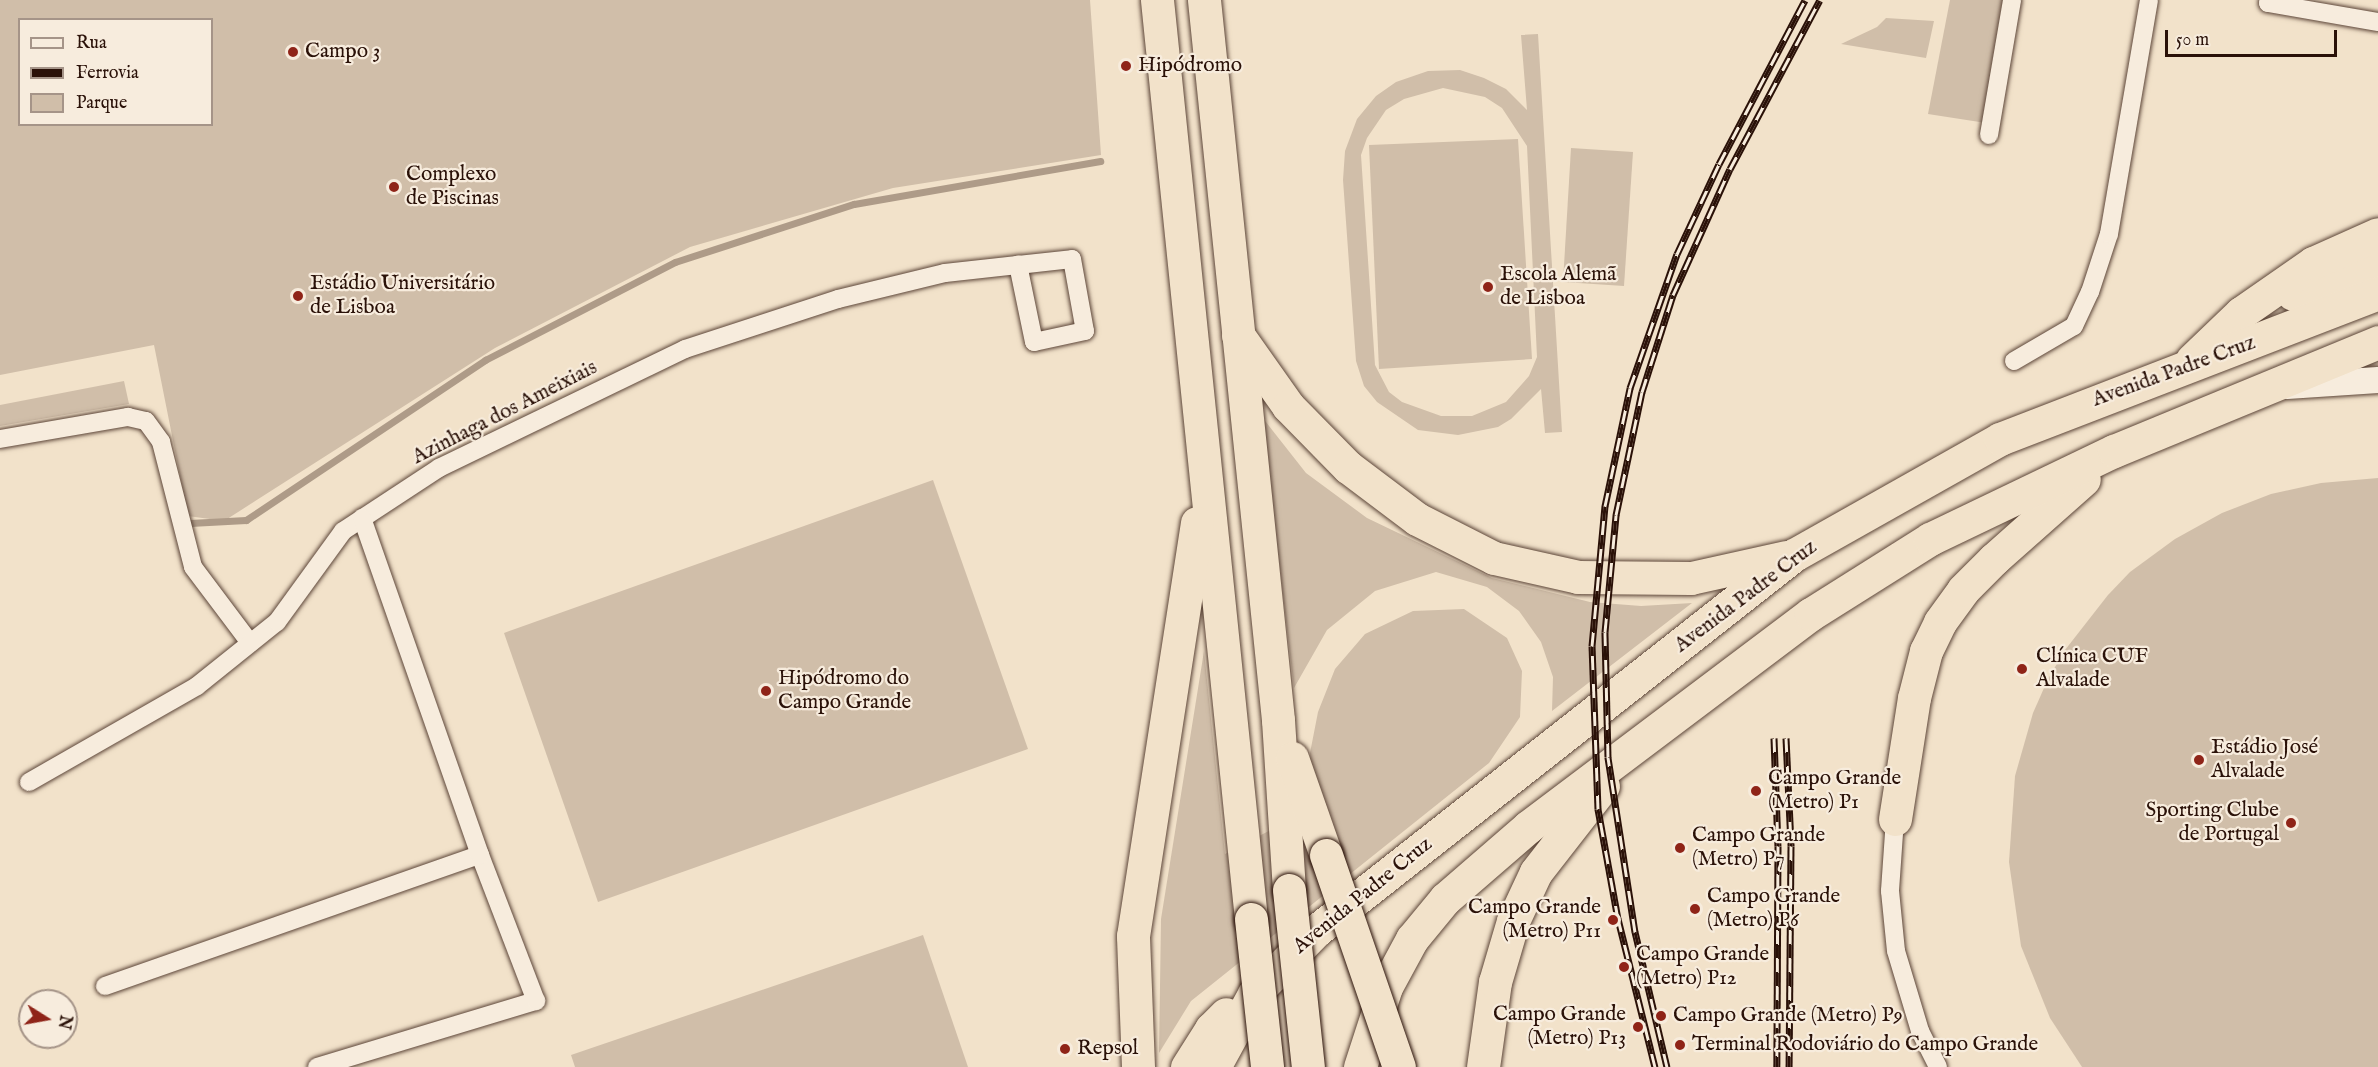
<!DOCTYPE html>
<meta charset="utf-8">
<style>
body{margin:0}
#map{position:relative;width:2378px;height:1067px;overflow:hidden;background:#f2e2ca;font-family:"IM FELL English",serif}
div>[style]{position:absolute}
.green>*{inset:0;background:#d0bea9}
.stream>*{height:7px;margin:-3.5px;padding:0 3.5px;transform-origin:3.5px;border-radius:3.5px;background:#ae9b88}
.roads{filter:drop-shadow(0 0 2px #5c4538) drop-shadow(0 0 2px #5c4538)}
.street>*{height:18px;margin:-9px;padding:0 9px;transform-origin:9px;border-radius:9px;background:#f7ecdd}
.secondary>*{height:26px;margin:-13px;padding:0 13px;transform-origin:13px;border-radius:13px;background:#f7ecdd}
.highway>*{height:33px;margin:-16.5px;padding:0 16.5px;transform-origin:16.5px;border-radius:16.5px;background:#f2e2ca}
.rail>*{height:7px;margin-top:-3.5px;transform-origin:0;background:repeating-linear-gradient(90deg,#f7ecdd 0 14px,#2a1108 0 28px);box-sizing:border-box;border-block:2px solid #2a1108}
.bridges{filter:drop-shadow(0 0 2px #2a1108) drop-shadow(0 0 2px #2a1108)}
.highway-bridge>*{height:33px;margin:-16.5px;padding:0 16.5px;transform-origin:16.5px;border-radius:16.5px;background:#f2e2ca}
.dots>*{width:16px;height:16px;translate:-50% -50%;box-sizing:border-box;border:3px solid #f7ecdd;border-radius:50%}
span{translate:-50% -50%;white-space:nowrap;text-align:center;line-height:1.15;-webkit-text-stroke:4.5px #f7ecdd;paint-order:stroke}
.poi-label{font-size:21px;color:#2a1108}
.left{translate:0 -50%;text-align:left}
.right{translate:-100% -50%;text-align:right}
.street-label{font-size:21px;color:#2a1108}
.legend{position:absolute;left:18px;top:18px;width:195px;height:108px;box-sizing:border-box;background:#f7ecdd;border:2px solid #a59488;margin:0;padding:8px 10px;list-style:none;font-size:18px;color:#2a1108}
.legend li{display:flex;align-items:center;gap:12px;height:30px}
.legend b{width:30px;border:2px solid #a59488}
.north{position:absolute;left:18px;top:989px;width:60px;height:60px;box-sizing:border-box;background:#f7ecdd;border:2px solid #a59488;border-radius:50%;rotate:101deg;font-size:16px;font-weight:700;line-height:24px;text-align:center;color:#2a1108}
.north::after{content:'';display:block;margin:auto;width:21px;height:27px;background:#8f2418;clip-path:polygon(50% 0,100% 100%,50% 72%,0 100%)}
.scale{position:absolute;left:2165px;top:30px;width:172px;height:27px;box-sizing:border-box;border:3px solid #2a1108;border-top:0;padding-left:8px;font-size:18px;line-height:21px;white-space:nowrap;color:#2a1108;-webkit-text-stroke:4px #f7ecdd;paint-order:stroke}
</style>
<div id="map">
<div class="green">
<i style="clip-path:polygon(evenodd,0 0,1090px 0,1101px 155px,893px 188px,690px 247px,495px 348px,224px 521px,188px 516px,154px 345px,0 375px,0 0,20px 20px,212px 20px,212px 124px,20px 124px,20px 20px)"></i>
<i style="clip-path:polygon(1950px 0,2005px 0,1986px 123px,1928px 114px)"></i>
<i style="clip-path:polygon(1886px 18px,1934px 21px,1926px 58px,1841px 44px,1877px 27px)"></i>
<i style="clip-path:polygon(evenodd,1538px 34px,1562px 432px,1545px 433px,1541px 389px,1511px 419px,1498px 427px,1458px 435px,1418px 430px,1377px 402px,1364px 386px,1356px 361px,1343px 180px,1345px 151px,1357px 119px,1376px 96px,1396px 82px,1428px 71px,1460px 70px,1484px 78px,1506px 89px,1527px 110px,1521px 35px,1538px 34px,1443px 88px,1485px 97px,1502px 108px,1527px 146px,1537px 357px,1529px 376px,1506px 402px,1472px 416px,1441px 416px,1402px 402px,1389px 392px,1375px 365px,1361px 155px,1367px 138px,1386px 110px,1404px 99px,1443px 88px)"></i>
<i style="clip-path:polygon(1518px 139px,1532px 359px,1379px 369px,1369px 145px)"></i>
<i style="clip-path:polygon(1571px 148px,1633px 152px,1624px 286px,1563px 282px)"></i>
<i style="clip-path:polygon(124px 381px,129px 404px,0 426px,0 405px)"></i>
<i style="clip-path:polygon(1262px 417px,1306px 473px,1367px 518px,1492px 578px,1590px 602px,1641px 606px,1692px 603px,1552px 711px,1553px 677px,1541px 642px,1519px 611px,1487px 587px,1436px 572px,1375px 591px,1327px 630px,1294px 688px)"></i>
<i style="clip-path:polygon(2378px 478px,2378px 1067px,2082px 1067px,2050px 1018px,2021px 946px,2009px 862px,2015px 776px,2033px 713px,2048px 679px,2065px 650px,2108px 595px,2130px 572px,2175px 539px,2222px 513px,2271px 494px,2321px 483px)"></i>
<i style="clip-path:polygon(933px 480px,1028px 749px,598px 902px,504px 633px)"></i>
<i style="clip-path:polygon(1464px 609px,1507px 638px,1522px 671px,1520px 717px,1489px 763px,1191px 1001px,1159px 1053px,1161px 919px,1204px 651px,1225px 854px,1312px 808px,1310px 753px,1318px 712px,1335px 669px,1365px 634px,1413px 611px)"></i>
<i style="clip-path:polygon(923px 935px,968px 1067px,575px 1067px,571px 1055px)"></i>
</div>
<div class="stream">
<i style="left:190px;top:523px;width:56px;rotate:-3.1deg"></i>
<i style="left:246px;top:520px;width:288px;rotate:-33.8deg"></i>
<i style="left:485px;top:360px;width:214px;rotate:-27.3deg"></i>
<i style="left:675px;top:262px;width:188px;rotate:-18deg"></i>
<i style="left:854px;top:204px;width:250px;rotate:-9.9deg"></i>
</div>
<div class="roads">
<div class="street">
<i style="left:2269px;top:0;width:3px;rotate:108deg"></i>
<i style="left:2268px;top:3px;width:112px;rotate:9.8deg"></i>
<i style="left:1989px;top:135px;width:137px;rotate:-80.3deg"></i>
<i style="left:2014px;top:361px;width:69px;rotate:-30.3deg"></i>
<i style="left:2074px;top:326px;width:38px;rotate:-65deg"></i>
<i style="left:2090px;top:292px;width:61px;rotate:-71.9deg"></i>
<i style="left:2109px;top:234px;width:237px;rotate:-80.3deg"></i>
<i style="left:0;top:439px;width:130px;rotate:-9.8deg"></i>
<i style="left:128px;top:417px;width:18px;rotate:13deg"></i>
<i style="left:146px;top:421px;width:26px;rotate:54deg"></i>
<i style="left:161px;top:442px;width:129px;rotate:75.6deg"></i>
<i style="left:193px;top:567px;width:95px;rotate:53.1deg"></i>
<i style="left:29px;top:782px;width:193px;rotate:-29.7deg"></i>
<i style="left:197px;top:686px;width:102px;rotate:-38.7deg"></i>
<i style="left:277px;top:622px;width:112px;rotate:-54deg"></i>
<i style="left:343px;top:531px;width:115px;rotate:-33.3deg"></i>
<i style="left:439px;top:468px;width:273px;rotate:-25.8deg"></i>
<i style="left:685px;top:349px;width:161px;rotate:-18.1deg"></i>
<i style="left:838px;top:299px;width:110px;rotate:-13.7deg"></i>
<i style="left:945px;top:273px;width:73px;rotate:-6.3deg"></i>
<i style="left:1018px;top:265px;width:54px;rotate:-6.3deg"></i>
<i style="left:1072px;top:259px;width:73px;rotate:79.8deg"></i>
<i style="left:1085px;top:331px;width:52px;rotate:167.8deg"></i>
<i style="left:1034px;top:342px;width:79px;rotate:-101.7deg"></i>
<i style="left:1895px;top:819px;width:72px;rotate:94deg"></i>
<i style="left:1890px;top:891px;width:60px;rotate:84.3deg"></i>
<i style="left:1896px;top:951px;width:84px;rotate:73.3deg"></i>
<i style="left:1920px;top:1031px;width:40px;rotate:63.4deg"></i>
<i style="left:105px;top:986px;width:397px;rotate:-19.3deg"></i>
<i style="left:317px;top:1067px;width:229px;rotate:-16.8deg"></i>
<i style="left:536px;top:1001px;width:156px;rotate:-111deg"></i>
<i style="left:480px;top:855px;width:357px;rotate:-109.3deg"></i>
</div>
<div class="secondary">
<i style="left:2287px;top:386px;width:91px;rotate:-3.8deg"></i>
</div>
<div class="highway">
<i style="left:1157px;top:0;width:924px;rotate:84.16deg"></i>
<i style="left:1204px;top:0;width:724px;rotate:84.13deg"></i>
<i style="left:1278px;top:720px;width:170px;rotate:86.3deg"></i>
<i style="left:2293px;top:294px;width:91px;rotate:-21.2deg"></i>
<i style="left:1238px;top:335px;width:87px;rotate:54.8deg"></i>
<i style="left:1288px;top:406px;width:86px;rotate:45.5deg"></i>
<i style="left:1348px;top:467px;width:86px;rotate:37deg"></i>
<i style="left:1417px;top:519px;width:86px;rotate:26.9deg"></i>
<i style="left:1494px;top:558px;width:86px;rotate:12.7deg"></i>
<i style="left:1578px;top:577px;width:113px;rotate:0.5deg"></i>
<i style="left:1691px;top:578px;width:97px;rotate:-12.5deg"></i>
<i style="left:2192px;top:360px;width:68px;rotate:-43.8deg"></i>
<i style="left:2241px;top:313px;width:88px;rotate:-34.8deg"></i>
<i style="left:2313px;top:263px;width:71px;rotate:-24deg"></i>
<i style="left:1292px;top:758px;width:103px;rotate:70.7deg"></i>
<i style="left:1895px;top:819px;width:122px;rotate:-81.1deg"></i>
<i style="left:1914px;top:698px;width:49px;rotate:-75.7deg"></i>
<i style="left:1926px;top:651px;width:32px;rotate:-64deg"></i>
<i style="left:1940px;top:622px;width:39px;rotate:-54deg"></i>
<i style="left:1963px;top:590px;width:44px;rotate:-45deg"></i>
<i style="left:1994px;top:559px;width:120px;rotate:-41.6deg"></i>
<i style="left:1138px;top:1067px;width:131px;rotate:-92.2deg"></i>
<i style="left:1133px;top:936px;width:418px;rotate:-81.2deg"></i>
<i style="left:1187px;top:1067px;width:45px;rotate:-57.7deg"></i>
<i style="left:1211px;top:1029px;width:21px;rotate:-45deg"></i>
<i style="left:1214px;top:1067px;width:83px;rotate:-61.3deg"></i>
<i style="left:1254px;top:994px;width:90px;rotate:-45.5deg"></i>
<i style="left:1317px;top:930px;width:607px;rotate:-38.17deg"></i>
<i style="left:1794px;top:555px;width:236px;rotate:-29.4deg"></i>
<i style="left:2000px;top:439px;width:405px;rotate:-21.1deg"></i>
<i style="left:1360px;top:1067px;width:84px;rotate:-72deg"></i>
<i style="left:1386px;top:987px;width:55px;rotate:-61.6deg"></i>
<i style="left:1412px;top:939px;width:52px;rotate:-50.5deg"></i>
<i style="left:1445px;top:899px;width:110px;rotate:-40.9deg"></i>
<i style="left:1528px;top:827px;width:354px;rotate:-37deg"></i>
<i style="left:1811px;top:614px;width:141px;rotate:-32.2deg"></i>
<i style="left:1930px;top:539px;width:204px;rotate:-25.6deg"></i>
<i style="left:2114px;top:451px;width:286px;rotate:-22.4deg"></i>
<i style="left:1483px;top:1067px;width:86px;rotate:-82deg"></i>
<i style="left:1495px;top:982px;width:64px;rotate:-73.6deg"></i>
<i style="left:1513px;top:921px;width:54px;rotate:-64.9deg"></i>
<i style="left:1536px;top:872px;width:109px;rotate:-52.1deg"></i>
</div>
</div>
<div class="rail">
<i style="left:1774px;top:738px;width:108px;rotate:87.9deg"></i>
<i style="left:1778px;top:846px;width:221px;rotate:90.3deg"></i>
<i style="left:1786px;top:738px;width:108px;rotate:87.3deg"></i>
<i style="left:1791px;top:846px;width:221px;rotate:90.5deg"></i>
<i style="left:1655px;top:1067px;width:153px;rotate:-104deg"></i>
<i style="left:1618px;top:919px;width:112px;rotate:-100.3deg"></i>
<i style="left:1598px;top:809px;width:163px;rotate:-92.1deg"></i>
<i style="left:1592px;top:646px;width:141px;rotate:-84.7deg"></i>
<i style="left:1605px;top:506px;width:121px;rotate:-78deg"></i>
<i style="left:1630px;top:388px;width:142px;rotate:-70.7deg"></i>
<i style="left:1677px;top:254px;width:99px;rotate:-65deg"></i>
<i style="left:1719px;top:164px;width:185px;rotate:-62.3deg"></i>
<i style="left:1667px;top:1067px;width:139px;rotate:-103.3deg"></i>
<i style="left:1635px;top:932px;width:177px;rotate:-98.8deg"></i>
<i style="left:1608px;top:757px;width:125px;rotate:-91.4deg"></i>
<i style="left:1605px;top:632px;width:118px;rotate:-84.6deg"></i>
<i style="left:1616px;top:515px;width:126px;rotate:-78.1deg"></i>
<i style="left:1642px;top:392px;width:102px;rotate:-72.3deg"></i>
<i style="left:1673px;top:295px;width:138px;rotate:-65.7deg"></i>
<i style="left:1730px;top:169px;width:191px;rotate:-62deg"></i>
</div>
<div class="bridges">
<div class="highway-bridge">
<i style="left:1326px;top:855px;width:224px;rotate:71deg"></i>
<i style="left:1289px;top:890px;width:178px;rotate:83.9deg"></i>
<i style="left:1251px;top:919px;width:149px;rotate:83.8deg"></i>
</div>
</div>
<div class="dots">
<i style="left:293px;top:52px;background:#8f2418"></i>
<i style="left:1126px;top:66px;background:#8f2418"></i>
<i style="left:394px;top:187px;background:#8f2418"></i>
<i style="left:1488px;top:287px;background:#8f2418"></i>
<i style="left:298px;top:296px;background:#8f2418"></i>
<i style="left:2022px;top:669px;background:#8f2418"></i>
<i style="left:766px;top:691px;background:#8f2418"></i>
<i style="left:2199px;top:760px;background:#8f2418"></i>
<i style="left:1756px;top:791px;background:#8f2418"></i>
<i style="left:2291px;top:823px;background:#8f2418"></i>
<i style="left:1680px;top:848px;background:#8f2418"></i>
<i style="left:1695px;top:909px;background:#8f2418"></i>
<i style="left:1613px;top:920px;background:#8f2418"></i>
<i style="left:1624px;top:967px;background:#8f2418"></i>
<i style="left:1661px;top:1016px;background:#8f2418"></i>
<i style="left:1638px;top:1027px;background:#8f2418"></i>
<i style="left:1680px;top:1045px;background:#8f2418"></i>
<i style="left:1065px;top:1049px;background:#8f2418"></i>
</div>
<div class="poi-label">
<span class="left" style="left:305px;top:52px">Campo 3</span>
<span class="left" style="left:1138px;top:66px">Hipódromo</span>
<span class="left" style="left:406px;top:187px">Complexo<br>de Piscinas</span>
<span class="left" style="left:1500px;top:287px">Escola Alemã<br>de Lisboa</span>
<span class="left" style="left:310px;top:296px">Estádio Universitário<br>de Lisboa</span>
<span class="left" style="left:2036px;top:669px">Clínica CUF<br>Alvalade</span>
<span class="left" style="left:778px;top:691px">Hipódromo do<br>Campo Grande</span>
<span class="left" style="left:2211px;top:760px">Estádio José<br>Alvalade</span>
<span class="left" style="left:1768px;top:791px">Campo Grande<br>(Metro) P1</span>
<span class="right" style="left:2279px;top:823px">Sporting Clube<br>de Portugal</span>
<span class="left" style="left:1692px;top:848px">Campo Grande<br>(Metro) P7</span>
<span class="left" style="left:1707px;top:909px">Campo Grande<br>(Metro) P6</span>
<span class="right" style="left:1601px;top:920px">Campo Grande<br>(Metro) P11</span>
<span class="left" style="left:1636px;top:967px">Campo Grande<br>(Metro) P12</span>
<span class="right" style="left:1626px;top:1027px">Campo Grande<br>(Metro) P13</span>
<span class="left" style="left:1673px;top:1016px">Campo Grande (Metro) P9</span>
<span class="left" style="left:1692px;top:1045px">Terminal Rodoviário do Campo Grande</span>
<span class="left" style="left:1077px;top:1049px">Repsol</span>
</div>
<div class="street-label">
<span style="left:2174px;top:372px;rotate:-20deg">Avenida Padre Cruz</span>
<span style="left:505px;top:413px;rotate:-27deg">Azinhaga dos Ameixiais</span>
<span style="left:1746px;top:597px;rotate:-37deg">Avenida Padre Cruz</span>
<span style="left:1363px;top:896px;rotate:-39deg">Avenida Padre Cruz</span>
</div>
<ul class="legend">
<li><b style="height:8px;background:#f7ecdd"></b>Rua</li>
<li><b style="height:8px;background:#2a1108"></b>Ferrovia</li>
<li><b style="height:16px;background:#d0bea9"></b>Parque</li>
</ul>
<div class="north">N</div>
<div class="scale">50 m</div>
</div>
